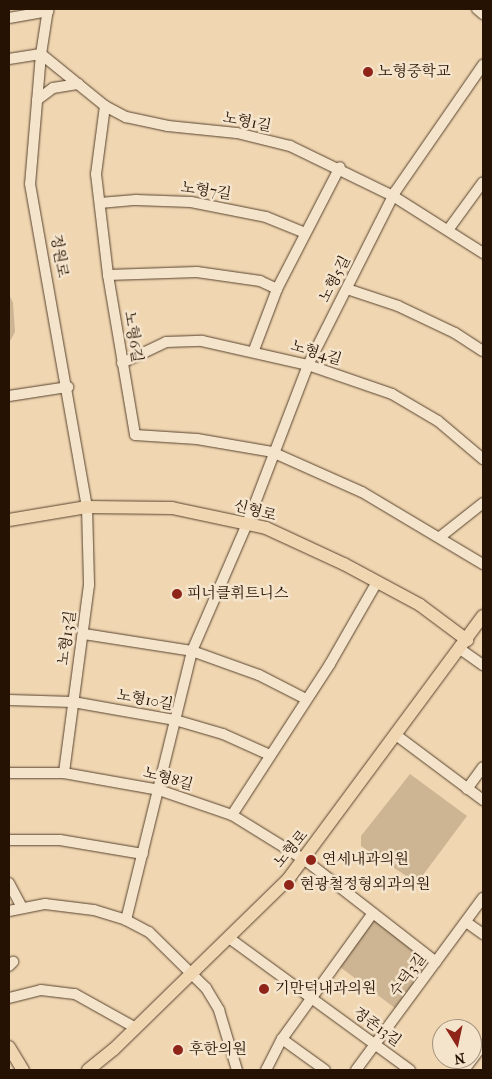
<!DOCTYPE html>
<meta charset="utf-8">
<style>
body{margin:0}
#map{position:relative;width:492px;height:1079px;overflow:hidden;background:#f0d6b1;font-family:"IM FELL French Canon","Noto Serif KR",serif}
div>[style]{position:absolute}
.green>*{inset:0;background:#cdb593}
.roads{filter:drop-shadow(0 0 1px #58432e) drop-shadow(0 0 1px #58432e)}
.minor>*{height:10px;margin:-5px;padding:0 5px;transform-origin:5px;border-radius:5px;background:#f5e4cc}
.major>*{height:12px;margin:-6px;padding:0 6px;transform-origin:6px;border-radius:6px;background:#f0d6b1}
.dots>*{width:14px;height:14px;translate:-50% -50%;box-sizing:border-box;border:2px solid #f5e4cc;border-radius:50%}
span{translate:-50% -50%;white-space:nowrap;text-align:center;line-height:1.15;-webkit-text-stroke:5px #f5e4cc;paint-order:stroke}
.poi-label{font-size:15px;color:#251203}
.left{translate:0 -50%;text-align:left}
.street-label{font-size:15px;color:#251203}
.frame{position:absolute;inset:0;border:10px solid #251203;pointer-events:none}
.north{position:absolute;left:432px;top:1019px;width:50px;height:50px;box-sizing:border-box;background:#f5e4cc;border:1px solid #a2907c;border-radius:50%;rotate:170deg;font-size:14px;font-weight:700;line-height:20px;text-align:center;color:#251203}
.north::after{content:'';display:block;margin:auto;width:18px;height:22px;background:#8f2418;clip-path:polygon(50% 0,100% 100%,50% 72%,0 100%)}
</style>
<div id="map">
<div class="green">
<i style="clip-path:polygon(9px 294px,13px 303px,15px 332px,9px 343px)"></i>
<i style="clip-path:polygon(410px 774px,467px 816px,417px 883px,361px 846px,361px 836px)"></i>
<i style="clip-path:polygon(372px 914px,436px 962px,399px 1011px,336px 964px)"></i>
</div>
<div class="roads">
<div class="minor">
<i style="left:48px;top:9px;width:46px;rotate:98.8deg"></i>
<i style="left:41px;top:54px;width:130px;rotate:94.8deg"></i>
<i style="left:30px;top:184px;width:328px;rotate:80deg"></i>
<i style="left:87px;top:507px;width:78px;rotate:88.5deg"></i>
<i style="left:89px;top:585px;width:190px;rotate:97.6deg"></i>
<i style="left:477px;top:9px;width:8px;rotate:40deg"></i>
<i style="left:9px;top:18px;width:40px;rotate:-10deg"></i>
<i style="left:9px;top:59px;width:32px;rotate:-9deg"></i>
<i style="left:41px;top:54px;width:82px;rotate:39.1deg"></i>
<i style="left:105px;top:106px;width:24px;rotate:28deg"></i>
<i style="left:126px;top:117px;width:43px;rotate:12.1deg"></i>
<i style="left:168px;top:126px;width:69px;rotate:5.8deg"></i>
<i style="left:237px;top:133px;width:55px;rotate:13.8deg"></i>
<i style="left:290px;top:146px;width:114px;rotate:25.9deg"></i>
<i style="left:393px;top:196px;width:107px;rotate:32.3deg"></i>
<i style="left:37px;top:100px;width:20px;rotate:-37deg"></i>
<i style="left:53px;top:88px;width:26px;rotate:-9deg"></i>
<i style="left:105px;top:106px;width:69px;rotate:97.5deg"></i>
<i style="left:96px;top:174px;width:102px;rotate:83.2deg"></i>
<i style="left:108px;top:275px;width:162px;rotate:80.4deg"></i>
<i style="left:135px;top:435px;width:62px;rotate:3.7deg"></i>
<i style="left:197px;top:439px;width:76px;rotate:9.8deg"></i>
<i style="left:272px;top:452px;width:98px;rotate:24deg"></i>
<i style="left:362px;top:492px;width:141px;rotate:30.8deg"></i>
<i style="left:100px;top:203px;width:36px;rotate:-5deg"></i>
<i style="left:136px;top:200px;width:55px;rotate:2.1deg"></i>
<i style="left:191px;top:202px;width:76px;rotate:11.3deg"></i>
<i style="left:266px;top:217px;width:42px;rotate:22.3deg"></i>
<i style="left:448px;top:230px;width:59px;rotate:-53.9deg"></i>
<i style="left:108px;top:275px;width:89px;rotate:-1.9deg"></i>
<i style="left:197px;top:272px;width:64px;rotate:8.1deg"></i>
<i style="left:260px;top:281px;width:19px;rotate:25deg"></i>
<i style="left:347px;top:289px;width:54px;rotate:18.4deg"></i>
<i style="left:398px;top:306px;width:63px;rotate:25.3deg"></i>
<i style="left:455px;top:333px;width:33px;rotate:33deg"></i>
<i style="left:254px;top:350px;width:65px;rotate:-69.3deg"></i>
<i style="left:277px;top:289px;width:137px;rotate:-62.7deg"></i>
<i style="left:122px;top:363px;width:49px;rotate:-25.5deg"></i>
<i style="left:166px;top:342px;width:36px;rotate:-2deg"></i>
<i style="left:202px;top:341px;width:109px;rotate:12.8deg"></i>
<i style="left:308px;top:365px;width:89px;rotate:19deg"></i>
<i style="left:392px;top:394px;width:53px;rotate:30.4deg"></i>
<i style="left:438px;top:421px;width:59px;rotate:40.2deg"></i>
<i style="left:9px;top:396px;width:60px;rotate:-8.7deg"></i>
<i style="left:440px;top:537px;width:55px;rotate:-38.3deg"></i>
<i style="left:84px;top:634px;width:109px;rotate:8.9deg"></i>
<i style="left:192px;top:651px;width:71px;rotate:19.7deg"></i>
<i style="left:259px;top:675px;width:53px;rotate:27.1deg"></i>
<i style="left:460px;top:649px;width:28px;rotate:35deg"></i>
<i style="left:9px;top:700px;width:64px;rotate:1.8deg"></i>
<i style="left:73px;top:702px;width:104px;rotate:10deg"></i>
<i style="left:175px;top:720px;width:50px;rotate:16.3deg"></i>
<i style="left:223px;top:734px;width:51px;rotate:24.1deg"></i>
<i style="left:396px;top:735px;width:109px;rotate:36.8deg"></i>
<i style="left:9px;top:773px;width:55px"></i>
<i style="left:64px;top:773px;width:97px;rotate:10.1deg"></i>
<i style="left:159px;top:790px;width:77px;rotate:18.9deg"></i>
<i style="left:232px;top:815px;width:86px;rotate:31.7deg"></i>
<i style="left:305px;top:860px;width:166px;rotate:37.9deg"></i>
<i style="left:467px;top:789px;width:27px;rotate:-54deg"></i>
<i style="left:232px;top:815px;width:180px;rotate:-57deg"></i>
<i style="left:330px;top:664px;width:95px;rotate:-60.2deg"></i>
<i style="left:9px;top:840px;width:51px"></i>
<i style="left:60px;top:840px;width:84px;rotate:9.6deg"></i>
<i style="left:9px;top:883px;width:27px;rotate:62deg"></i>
<i style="left:9px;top:911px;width:37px;rotate:-11deg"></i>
<i style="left:45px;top:904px;width:49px;rotate:7deg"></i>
<i style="left:94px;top:910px;width:34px;rotate:17deg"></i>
<i style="left:126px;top:920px;width:26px;rotate:28deg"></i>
<i style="left:149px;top:932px;width:80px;rotate:44.5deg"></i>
<i style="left:206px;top:988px;width:26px;rotate:59deg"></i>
<i style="left:219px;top:1010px;width:63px;rotate:73.3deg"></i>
<i style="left:126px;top:920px;width:277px;rotate:-76.2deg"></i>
<i style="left:192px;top:651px;width:138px;rotate:-66.6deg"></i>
<i style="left:247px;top:524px;width:170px;rotate:-69deg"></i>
<i style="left:308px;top:365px;width:194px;rotate:-63.3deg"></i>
<i style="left:395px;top:192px;width:155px;rotate:-55.3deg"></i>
<i style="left:466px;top:922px;width:21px;rotate:35deg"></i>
<i style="left:229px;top:938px;width:224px;rotate:36.1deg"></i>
<i style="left:9px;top:966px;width:6px;rotate:-45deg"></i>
<i style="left:9px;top:998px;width:33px;rotate:-14deg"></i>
<i style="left:41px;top:990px;width:34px;rotate:7deg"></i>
<i style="left:75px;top:994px;width:70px;rotate:29.1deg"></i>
<i style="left:282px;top:1039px;width:53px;rotate:35.8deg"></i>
<i style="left:266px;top:1070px;width:35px;rotate:-63deg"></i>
<i style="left:282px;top:1039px;width:154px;rotate:-54.2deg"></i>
<i style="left:356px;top:1070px;width:214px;rotate:-53.6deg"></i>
<i style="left:464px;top:1070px;width:31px;rotate:-53deg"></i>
</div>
<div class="major">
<i style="left:9px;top:520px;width:79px;rotate:-9.5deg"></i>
<i style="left:87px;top:507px;width:85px;rotate:0.7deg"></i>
<i style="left:172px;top:508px;width:96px;rotate:12deg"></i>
<i style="left:266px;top:528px;width:86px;rotate:24.8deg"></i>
<i style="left:344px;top:564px;width:86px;rotate:28.3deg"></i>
<i style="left:420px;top:605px;width:59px;rotate:36.7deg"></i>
<i style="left:9px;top:1047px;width:27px;rotate:59deg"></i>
<i style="left:88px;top:1070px;width:33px;rotate:-39deg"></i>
<i style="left:114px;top:1049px;width:245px;rotate:-44.3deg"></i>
<i style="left:289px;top:878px;width:326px;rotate:-53.5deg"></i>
</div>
</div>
<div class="dots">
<i style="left:368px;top:72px;background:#8f2418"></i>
<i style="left:177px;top:594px;background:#8f2418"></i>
<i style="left:311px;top:860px;background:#8f2418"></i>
<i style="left:289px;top:885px;background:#8f2418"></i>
<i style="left:264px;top:989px;background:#8f2418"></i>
<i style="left:178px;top:1050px;background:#8f2418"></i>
</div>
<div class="poi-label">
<span class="left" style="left:378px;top:72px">노형중학교</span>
<span class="left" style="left:187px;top:594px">피너클휘트니스</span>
<span class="left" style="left:322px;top:860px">연세내과의원</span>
<span class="left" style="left:300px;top:885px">현광철정형외과의원</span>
<span class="left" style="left:275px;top:989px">기만덕내과의원</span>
<span class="left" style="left:189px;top:1050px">후한의원</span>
</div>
<div class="street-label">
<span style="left:247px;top:122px;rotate:11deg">노형1길</span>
<span style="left:206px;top:191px;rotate:8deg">노형7길</span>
<span style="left:59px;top:256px;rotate:80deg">정원로</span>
<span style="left:335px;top:279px;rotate:-63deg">노형5길</span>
<span style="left:133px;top:337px;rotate:81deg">노형6길</span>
<span style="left:316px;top:353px;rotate:17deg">노형4길</span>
<span style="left:255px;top:511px;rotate:15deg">신형로</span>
<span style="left:67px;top:638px;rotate:-82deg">노형13길</span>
<span style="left:145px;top:700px;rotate:10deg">노형10길</span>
<span style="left:168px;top:779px;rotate:15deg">노형8길</span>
<span style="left:291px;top:849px;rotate:-50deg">노형로</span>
<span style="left:408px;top:975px;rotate:-53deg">수덕3길</span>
<span style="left:377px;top:1027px;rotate:36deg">정존13길</span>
</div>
<div class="frame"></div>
<div class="north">N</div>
</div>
